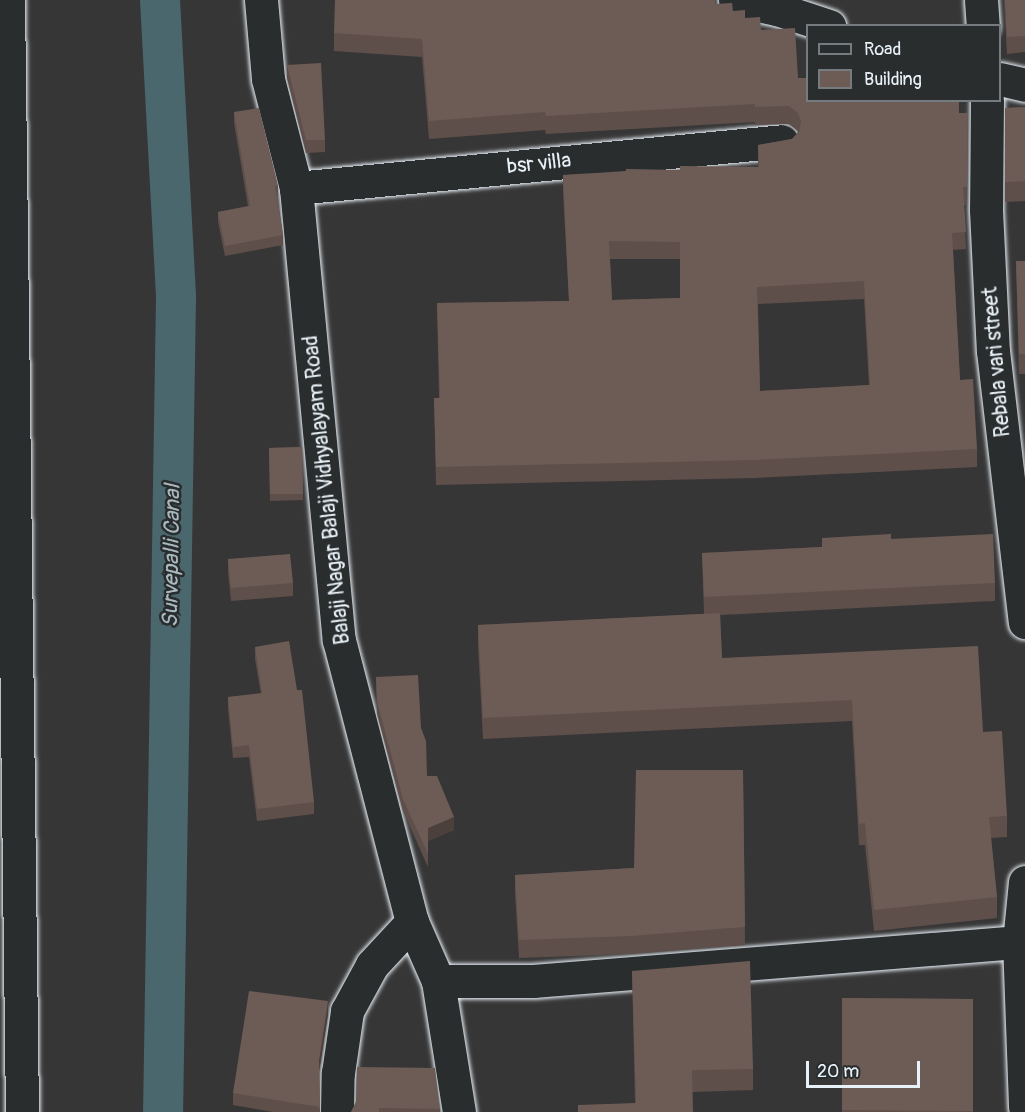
<!DOCTYPE html>
<style>
body{margin:0}
#map{position:relative;width:1025px;height:1112px;overflow:hidden;background:#373636;font-family:Pangolin,sans-serif}
div>[style]{position:absolute}
.canal>*{height:40px;margin:-20px;padding:0 20px;transform-origin:20px;border-radius:20px;background:#4b676e}
.roads{filter:drop-shadow(0 0 2px #e8f1f8) drop-shadow(0 0 2px #e8f1f8)}
.minor>*{height:33px;margin:-16.5px;padding:0 16.5px;transform-origin:16.5px;border-radius:16.5px;background:#2a2d2e}
.major>*{height:33px;margin:-16.5px;padding:0 16.5px;transform-origin:16.5px;border-radius:16.5px;background:#2a2d2e}
.wall>*{inset:0;background:#5e4f4a}
.shaded-wall>*{inset:0;background:#4c403c}
.building>*{inset:0;background:#6d5c56}
span{translate:-50% -50%;white-space:nowrap;text-align:center;line-height:1.15;-webkit-text-stroke:5px #2a2d2e;paint-order:stroke}
.street-label{font-size:21px;color:#e8f1f8}
.water-label{font-size:22px;color:#a9bac1;font-style:italic}
.legend{position:absolute;left:806px;top:24px;width:195px;height:78px;box-sizing:border-box;background:#2a2d2e;border:2px solid #767b7f;margin:0;padding:8px 10px;list-style:none;font-size:18px;color:#e8f1f8}
.legend li{display:flex;align-items:center;gap:12px;height:30px}
.legend b{width:30px;border:2px solid #767b7f}
.scale{position:absolute;left:806px;top:1061px;width:114px;height:27px;box-sizing:border-box;border:3px solid #e8f1f8;border-top:0;padding-left:8px;font-size:18px;line-height:21px;white-space:nowrap;color:#e8f1f8;-webkit-text-stroke:4px #2a2d2e;paint-order:stroke}
</style>
<div id="map">
<div class="canal">
<i style="left:160px;top:0;width:298px;rotate:86.9deg"></i>
<i style="left:176px;top:298px;width:814px;rotate:90.91deg"></i>
</div>
<div class="roads">
<div class="minor">
<i style="left:261px;top:0;width:79px;rotate:84.9deg"></i>
<i style="left:268px;top:79px;width:113px;rotate:75.6deg"></i>
<i style="left:296px;top:188px;width:454px;rotate:84.6deg"></i>
<i style="left:339px;top:640px;width:291px;rotate:75.5deg"></i>
<i style="left:412px;top:922px;width:64px;rotate:66.2deg"></i>
<i style="left:438px;top:981px;width:133px;rotate:80.9deg"></i>
<i style="left:735px;top:0;width:43px;rotate:12.1deg"></i>
<i style="left:777px;top:9px;width:55px;rotate:18.1deg"></i>
<i style="left:981px;top:0;width:26px;rotate:86deg"></i>
<i style="left:1000px;top:79px;width:26px;rotate:13deg"></i>
<i style="left:987px;top:100px;width:110px;rotate:90.5deg"></i>
<i style="left:986px;top:210px;width:141px;rotate:87.2deg"></i>
<i style="left:993px;top:351px;width:273px;rotate:83.3deg"></i>
<i style="left:296px;top:188px;width:488px;rotate:-5.5deg"></i>
<i style="left:1025px;top:882px;width:60px;rotate:95.7deg"></i>
<i style="left:1019px;top:942px;width:165px;rotate:87.9deg"></i>
<i style="left:438px;top:981px;width:95px"></i>
<i style="left:533px;top:981px;width:488px;rotate:-4.6deg"></i>
<i style="left:337px;top:1112px;width:39px;rotate:-89deg"></i>
<i style="left:338px;top:1073px;width:63px;rotate:-81.7deg"></i>
<i style="left:347px;top:1011px;width:52px;rotate:-61.5deg"></i>
<i style="left:372px;top:965px;width:59px;rotate:-47.1deg"></i>
</div>
<div class="major">
<i style="left:8px;top:0;width:1112px;rotate:89.28deg"></i>
</div>
</div>
<div class="wall">
<i style="clip-path:polygon(1004px 0,1025px 0,1025px 52px,1007px 54px)"></i>
<i style="clip-path:polygon(evenodd,715px 4px,733px 11px,745px 18px,761px 30px,798px 78px,959px 113px,968px 113px,967px 205px,964px 205px,966px 249px,953px 250px,960px 380px,977px 449px,977px 467px,754px 478px,436px 485px,434px 398px,439px 398px,437px 303px,569px 301px,563px 192px,563px 175px,758px 167px,758px 145px,792px 139px,798px 132px,798px 131px,789px 124px,755px 125px,755px 122px,546px 134px,545px 130px,429px 139px,422px 57px,334px 51px,334px 33px,715px 4px,610px 259px,680px 259px,680px 298px,612px 300px,610px 259px,715px 4px,864px 299px,869px 385px,760px 391px,758px 304px,864px 299px)"></i>
<i style="clip-path:polygon(287px 65px,325px 140px,325px 152px,306px 153px,287px 78px)"></i>
<i style="clip-path:polygon(1025px 107px,1025px 201px,1005px 202px,1005px 108px)"></i>
<i style="clip-path:polygon(234px 112px,278px 186px,278px 196px,277px 196px,283px 235px,283px 245px,225px 256px,218px 222px,218px 212px,248px 206px,234px 123px)"></i>
<i style="clip-path:polygon(1016px 261px,1025px 261px,1025px 374px,1019px 374px)"></i>
<i style="clip-path:polygon(302px 447px,303px 500px,270px 501px,269px 448px)"></i>
<i style="clip-path:polygon(822px 538px,891px 539px,995px 583px,995px 601px,720px 615px,722px 658px,983px 732px,1007px 816px,1007px 837px,991px 838px,997px 897px,997px 918px,874px 931px,865px 845px,859px 845px,852px 721px,483px 739px,478px 646px,478px 625px,704px 614px,702px 553px,822px 547px)"></i>
<i style="clip-path:polygon(228px 559px,293px 583px,293px 596px,231px 601px,228px 572px)"></i>
<i style="clip-path:polygon(255px 647px,314px 802px,314px 814px,257px 821px,249px 757px,233px 758px,228px 709px,228px 697px,261px 694px,255px 659px)"></i>
<i style="clip-path:polygon(376px 677px,421px 728px,427px 776px,454px 830px,428px 841px,428px 867px,403px 811px,377px 714px)"></i>
<i style="clip-path:polygon(743px 770px,745px 945px,631px 954px,519px 958px,515px 893px,515px 875px,634px 868px)"></i>
<i style="clip-path:polygon(632px 971px,753px 1069px,753px 1090px,692px 1092px,635px 1103px)"></i>
<i style="clip-path:polygon(842px 998px,973px 999px,973px 1112px,842px 1112px)"></i>
<i style="clip-path:polygon(328px 1014px,319px 1071px,320px 1112px,273px 1112px,233px 1105px,233px 1093px)"></i>
<i style="clip-path:polygon(356px 1102px,440px 1109px,440px 1112px,351px 1112px)"></i>
</div>
<div class="shaded-wall">
<i style="clip-path:polygon(454px 817px,454px 830px,428px 841px,428px 828px)"></i>
<i style="clip-path:polygon(328px 1001px,328px 1014px,319px 1072px,319px 1060px)"></i>
</div>
<div class="building">
<i style="clip-path:polygon(evenodd,335px 0,715px 0,715px 4px,732px 3px,733px 11px,745px 10px,745px 18px,760px 17px,761px 30px,795px 28px,798px 78px,807px 78px,807px 100px,959px 100px,959px 113px,968px 113px,967px 187px,963px 187px,966px 232px,952px 233px,960px 380px,973px 379px,977px 449px,754px 460px,436px 467px,434px 398px,440px 398px,437px 303px,569px 301px,563px 175px,626px 171px,626px 169px,680px 170px,680px 166px,759px 167px,758px 145px,792px 139px,799px 132px,801px 122px,798px 113px,789px 106px,755px 107px,755px 104px,546px 116px,545px 112px,429px 121px,422px 39px,334px 33px,335px 0,609px 241px,680px 242px,680px 298px,612px 300px,609px 241px,335px 0,864px 281px,870px 385px,760px 391px,757px 287px,864px 281px)"></i>
<i style="clip-path:polygon(1005px 0,1025px 0,1025px 36px,1007px 37px)"></i>
<i style="clip-path:polygon(321px 63px,325px 140px,306px 140px,287px 65px)"></i>
<i style="clip-path:polygon(1025px 107px,1025px 181px,1005px 182px,1005px 108px)"></i>
<i style="clip-path:polygon(259px 108px,277px 181px,278px 186px,275px 186px,283px 235px,225px 246px,218px 212px,250px 206px,234px 112px)"></i>
<i style="clip-path:polygon(1016px 261px,1025px 261px,1025px 354px,1019px 354px)"></i>
<i style="clip-path:polygon(302px 447px,303px 494px,270px 494px,269px 448px)"></i>
<i style="clip-path:polygon(891px 534px,891px 539px,993px 534px,995px 583px,704px 597px,702px 553px,822px 547px,822px 538px)"></i>
<i style="clip-path:polygon(290px 554px,293px 583px,231px 588px,228px 559px)"></i>
<i style="clip-path:polygon(720px 613px,722px 658px,978px 646px,983px 732px,1002px 731px,1007px 816px,989px 817px,997px 897px,874px 910px,865px 823px,859px 824px,852px 700px,483px 718px,478px 625px)"></i>
<i style="clip-path:polygon(289px 641px,297px 690px,302px 690px,314px 802px,257px 809px,249px 745px,233px 747px,228px 697px,262px 693px,255px 647px)"></i>
<i style="clip-path:polygon(418px 675px,421px 728px,426px 741px,427px 776px,437px 776px,454px 817px,428px 828px,428px 854px,403px 799px,377px 701px,376px 677px)"></i>
<i style="clip-path:polygon(636px 770px,743px 770px,745px 927px,631px 936px,519px 940px,515px 875px,634px 868px)"></i>
<i style="clip-path:polygon(750px 961px,753px 1069px,692px 1070px,693px 1112px,578px 1112px,578px 1105px,636px 1103px,632px 971px)"></i>
<i style="clip-path:polygon(249px 991px,328px 1001px,319px 1060px,320px 1107px,233px 1093px)"></i>
<i style="clip-path:polygon(842px 998px,973px 999px,973px 1111px,842px 1110px)"></i>
<i style="clip-path:polygon(357px 1067px,435px 1068px,440px 1109px,379px 1108px,379px 1112px,351px 1112px,356px 1102px)"></i>
</div>
<div class="street-label">
<span style="left:539px;top:164px;rotate:-6deg">bsr villa</span>
<span style="left:997px;top:362px;rotate:-95deg">Rebala vari street</span>
<span style="left:327px;top:490px;rotate:-96deg">Balaji Nagar Balaji Vidhyalayam Road</span>
</div>
<div class="water-label">
<span style="left:172px;top:556px;rotate:-89deg">Survepalli Canal</span>
</div>
<ul class="legend">
<li><b style="height:8px;background:#2a2d2e"></b>Road</li>
<li><b style="height:16px;background:#6d5c56"></b>Building</li>
</ul>
<div class="scale">20 m</div>
</div>
